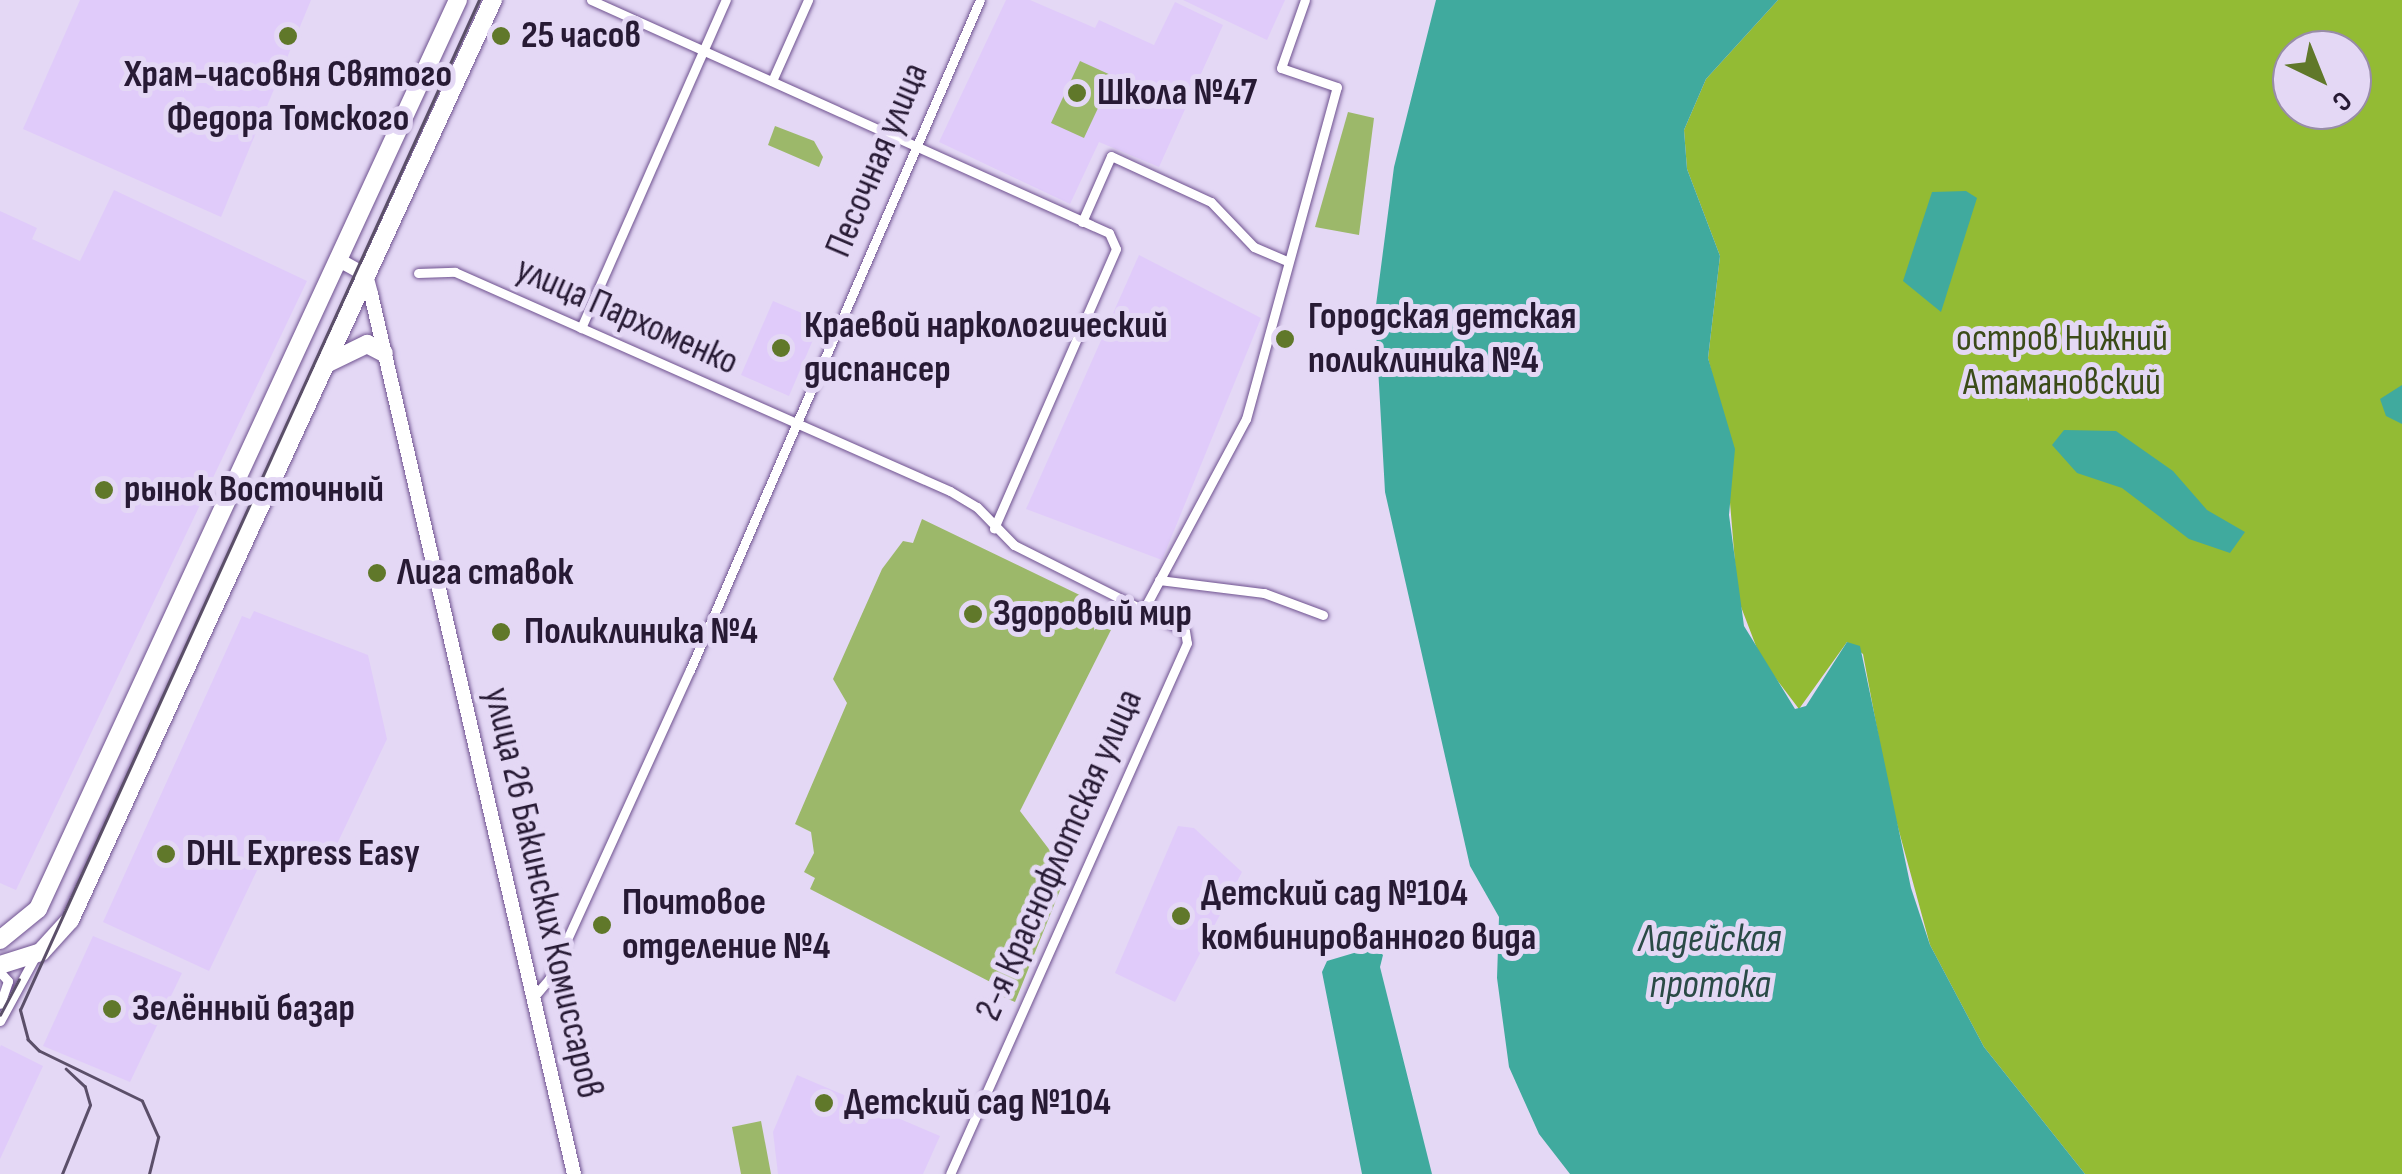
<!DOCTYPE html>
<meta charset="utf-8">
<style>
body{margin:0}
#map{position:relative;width:2402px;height:1174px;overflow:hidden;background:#e4d8f5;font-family:"Sofia Sans Condensed",sans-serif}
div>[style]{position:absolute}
.built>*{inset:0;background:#e0cbfa}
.green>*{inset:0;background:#9cb86a}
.forest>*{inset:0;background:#93bb34}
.water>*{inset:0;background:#40aa9e}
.roads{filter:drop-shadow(0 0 2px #6e518f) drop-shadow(0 0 2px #6e518f)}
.street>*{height:9px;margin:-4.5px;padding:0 4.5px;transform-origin:4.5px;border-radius:4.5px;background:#fff}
.primary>*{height:14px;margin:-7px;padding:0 7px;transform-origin:7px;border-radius:7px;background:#fff}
.highway>*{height:18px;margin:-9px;padding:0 9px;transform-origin:9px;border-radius:9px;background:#fff}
.tram>*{height:2.5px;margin:-1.25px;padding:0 1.25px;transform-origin:1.25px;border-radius:1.25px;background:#5b4f69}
.dots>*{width:28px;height:28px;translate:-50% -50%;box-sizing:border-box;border:5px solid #e4d8f5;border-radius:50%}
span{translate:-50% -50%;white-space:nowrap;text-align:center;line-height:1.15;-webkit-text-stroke:10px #e4d8f5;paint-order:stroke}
.poi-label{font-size:38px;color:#271a34;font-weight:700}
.left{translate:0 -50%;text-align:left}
.street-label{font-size:38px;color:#271a34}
.park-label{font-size:38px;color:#3b4b18}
.water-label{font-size:40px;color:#2a4a46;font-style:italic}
.north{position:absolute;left:2272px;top:30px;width:100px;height:100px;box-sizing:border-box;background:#e4d8f5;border:2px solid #988ca8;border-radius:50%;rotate:137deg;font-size:28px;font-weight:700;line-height:40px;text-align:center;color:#271a34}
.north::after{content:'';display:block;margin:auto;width:35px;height:45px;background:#60782a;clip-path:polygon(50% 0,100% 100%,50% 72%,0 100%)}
</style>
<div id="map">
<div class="built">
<i style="clip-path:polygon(80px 0,311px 0,221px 217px,23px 129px)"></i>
<i style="clip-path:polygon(1006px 0,1030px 0,1095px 28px,1099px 20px,1154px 45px,1175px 2px,1223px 25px,1159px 167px,1099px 142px,1070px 204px,939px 142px)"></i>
<i style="clip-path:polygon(1183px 0,1285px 0,1267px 40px)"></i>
<i style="clip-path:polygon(114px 190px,307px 281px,16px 890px,0 883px,0 211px,37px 228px,32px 239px,80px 261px)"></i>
<i style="clip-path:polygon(1139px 255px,1261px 318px,1162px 560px,1026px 509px)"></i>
<i style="clip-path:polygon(773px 301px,821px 321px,789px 396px,741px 375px)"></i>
<i style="clip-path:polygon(254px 611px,368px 655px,387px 739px,328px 863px,271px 841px,209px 971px,103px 922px,242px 616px,250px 619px)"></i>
<i style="clip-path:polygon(1178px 826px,1194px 828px,1242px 872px,1175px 1002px,1115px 973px)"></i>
<i style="clip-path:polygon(93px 936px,182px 973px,130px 1082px,43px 1046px)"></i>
<i style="clip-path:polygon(1px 1045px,43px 1066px,0 1159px,0 1047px)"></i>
<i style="clip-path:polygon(797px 1075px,940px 1136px,923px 1174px,778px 1174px,773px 1132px)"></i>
</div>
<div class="green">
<i style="clip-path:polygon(1080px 61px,1113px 76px,1084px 138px,1051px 123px)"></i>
<i style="clip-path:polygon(1348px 112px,1374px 118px,1359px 235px,1315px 227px)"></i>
<i style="clip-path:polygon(775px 126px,814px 141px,823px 157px,819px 167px,768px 145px)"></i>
<i style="clip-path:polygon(922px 519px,1119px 614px,1020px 811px,1067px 873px,1015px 1002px,1001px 996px,1004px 989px,810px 889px,815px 878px,804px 872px,814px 853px,811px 832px,795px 824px,847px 703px,833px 679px,882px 569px,903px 541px,913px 543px)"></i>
<i style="clip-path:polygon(761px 1121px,771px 1174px,741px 1174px,732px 1127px)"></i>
</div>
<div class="forest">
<i style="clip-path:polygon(evenodd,1778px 0,2402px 0,2402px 1174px,2085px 1174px,1984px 1047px,1930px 945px,1890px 798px,1863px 654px,1847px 642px,1799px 709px,1761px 659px,1738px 599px,1723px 418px,1708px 358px,1720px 256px,1687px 169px,1684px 130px,1706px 79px,1778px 0,2292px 50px,2352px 50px,2352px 110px,2292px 110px,2292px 50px)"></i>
</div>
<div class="water">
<i style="clip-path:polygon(1436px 0,1778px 0,1706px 79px,1684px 130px,1687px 169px,1720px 256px,1708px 358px,1735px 449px,1729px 515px,1744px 626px,1795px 709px,1806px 706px,1847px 642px,1860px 646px,1911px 888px,1930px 945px,1984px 1047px,2085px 1174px,1570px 1174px,1539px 1134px,1509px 1067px,1497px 978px,1499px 917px,1470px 866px,1385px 492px,1375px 313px,1394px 167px)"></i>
<i style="clip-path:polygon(1966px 191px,1977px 198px,1941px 312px,1903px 281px,1932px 192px)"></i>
<i style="clip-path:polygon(2402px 385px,2402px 424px,2386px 416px,2380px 399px)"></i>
<i style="clip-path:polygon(2064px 430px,2116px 431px,2173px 471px,2207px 510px,2245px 532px,2230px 553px,2189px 539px,2122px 488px,2077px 473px,2052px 445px)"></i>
<i style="clip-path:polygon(1374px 947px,1383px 955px,1380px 967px,1432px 1174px,1362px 1174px,1322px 972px,1327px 961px)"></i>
</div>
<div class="roads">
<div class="street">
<i style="left:591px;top:0;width:568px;rotate:24.22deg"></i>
<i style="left:1109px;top:233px;width:17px;rotate:66deg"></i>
<i style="left:1116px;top:249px;width:305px;rotate:113.6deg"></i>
<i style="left:772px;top:81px;width:89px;rotate:-66deg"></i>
<i style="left:1082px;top:222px;width:72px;rotate:-66.3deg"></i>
<i style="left:1111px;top:156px;width:110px;rotate:24.7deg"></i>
<i style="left:1211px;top:202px;width:62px;rotate:46.3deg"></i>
<i style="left:1254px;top:247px;width:36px;rotate:23deg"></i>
<i style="left:418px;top:273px;width:37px;rotate:-2deg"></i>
<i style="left:455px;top:272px;width:541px;rotate:23.87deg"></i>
<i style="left:950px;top:491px;width:31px;rotate:31deg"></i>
<i style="left:977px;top:507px;width:53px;rotate:45.8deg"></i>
<i style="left:1014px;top:545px;width:191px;rotate:26.7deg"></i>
<i style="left:1185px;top:631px;width:12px;rotate:81deg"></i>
<i style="left:1187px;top:643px;width:581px;rotate:114.05deg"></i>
<i style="left:581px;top:328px;width:359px;rotate:-66.2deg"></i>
<i style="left:1159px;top:580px;width:106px;rotate:7.1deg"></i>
<i style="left:1264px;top:593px;width:63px;rotate:20.4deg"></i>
<i style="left:1144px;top:609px;width:216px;rotate:-61.8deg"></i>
<i style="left:1246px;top:419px;width:344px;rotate:-74.7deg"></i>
<i style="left:1337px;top:87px;width:59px;rotate:-161.3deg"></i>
<i style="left:1281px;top:68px;width:72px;rotate:-70.6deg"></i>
<i style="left:0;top:972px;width:12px;rotate:48deg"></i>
<i style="left:8px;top:981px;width:24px;rotate:109deg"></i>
<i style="left:533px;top:998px;width:25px;rotate:-50deg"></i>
<i style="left:549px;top:979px;width:340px;rotate:-65.5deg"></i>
<i style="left:690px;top:670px;width:730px;rotate:-66.6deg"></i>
<i style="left:0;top:1021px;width:75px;rotate:-61.4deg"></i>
</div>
<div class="primary">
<i style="left:337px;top:259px;width:33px;rotate:29deg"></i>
<i style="left:366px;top:275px;width:20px;rotate:75deg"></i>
<i style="left:371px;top:294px;width:903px;rotate:77.01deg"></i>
</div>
<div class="highway">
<i style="left:326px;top:364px;width:46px;rotate:-26deg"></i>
<i style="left:367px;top:344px;width:19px;rotate:28deg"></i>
<i style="left:0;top:940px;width:49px;rotate:-39.2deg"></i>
<i style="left:38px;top:909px;width:1001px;rotate:-65.2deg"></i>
<i style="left:0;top:965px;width:43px;rotate:-17.6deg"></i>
<i style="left:41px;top:952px;width:43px;rotate:-47.8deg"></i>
<i style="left:70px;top:920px;width:1013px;rotate:-65.31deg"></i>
</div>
</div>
<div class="tram">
<i style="left:0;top:1015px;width:40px;rotate:-62deg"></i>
<i style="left:62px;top:1174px;width:74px;rotate:-67.9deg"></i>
<i style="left:90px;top:1105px;width:19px;rotate:-106deg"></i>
<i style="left:85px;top:1087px;width:26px;rotate:-137deg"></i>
<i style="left:149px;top:1174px;width:38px;rotate:-76deg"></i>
<i style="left:158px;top:1137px;width:39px;rotate:-114deg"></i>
<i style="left:142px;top:1101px;width:114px;rotate:-154.1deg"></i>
<i style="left:39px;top:1051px;width:16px;rotate:-135deg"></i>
<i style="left:28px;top:1040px;width:31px;rotate:-105deg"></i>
<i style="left:20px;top:1010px;width:1109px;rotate:-65.56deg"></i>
</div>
<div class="dots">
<i style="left:288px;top:36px;background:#60782a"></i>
<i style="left:501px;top:36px;background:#60782a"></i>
<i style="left:1077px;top:93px;background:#60782a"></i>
<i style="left:1285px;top:339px;background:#60782a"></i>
<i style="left:781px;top:348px;background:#60782a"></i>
<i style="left:104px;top:490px;background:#60782a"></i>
<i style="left:377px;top:573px;background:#60782a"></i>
<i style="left:973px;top:614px;background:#60782a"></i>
<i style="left:501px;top:632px;background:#60782a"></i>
<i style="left:166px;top:854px;background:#60782a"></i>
<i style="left:1181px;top:916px;background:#60782a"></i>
<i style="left:602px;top:925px;background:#60782a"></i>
<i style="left:112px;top:1009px;background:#60782a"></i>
<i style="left:824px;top:1103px;background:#60782a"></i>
</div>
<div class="poi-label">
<span class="left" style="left:521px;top:36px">25 часов</span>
<span style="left:288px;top:97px">Храм-часовня Святого<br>Федора Томского</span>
<span class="left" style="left:1097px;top:93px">Школа №47</span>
<span class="left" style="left:1308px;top:339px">Городская детская<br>поликлиника №4</span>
<span class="left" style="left:804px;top:348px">Краевой наркологический<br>диспансер</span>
<span class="left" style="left:124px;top:490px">рынок Восточный</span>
<span class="left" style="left:397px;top:573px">Лига ставок</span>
<span class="left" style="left:993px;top:614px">Здоровый мир</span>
<span class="left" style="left:524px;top:632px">Поликлиника №4</span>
<span class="left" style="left:186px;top:854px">DHL Express Easy</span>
<span class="left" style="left:1201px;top:916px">Детский сад №104<br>комбинированного вида</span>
<span class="left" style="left:622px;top:925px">Почтовое<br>отделение №4</span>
<span class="left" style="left:132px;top:1009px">Зелённый базар</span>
<span class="left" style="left:844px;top:1103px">Детский сад №104</span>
</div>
<div class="street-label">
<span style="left:877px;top:160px;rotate:-67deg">Песочная улица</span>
<span style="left:627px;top:316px;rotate:24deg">улица Пархоменко</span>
<span style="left:1059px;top:855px;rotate:-66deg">2-я Краснофлотская улица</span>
<span style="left:543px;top:893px;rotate:77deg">улица 26 Бакинских Комиссаров</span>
</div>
<div class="park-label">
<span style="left:2062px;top:361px">остров Нижний<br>Атамановский</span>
</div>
<div class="water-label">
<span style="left:1710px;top:962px">Ладейская<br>протока</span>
</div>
<div class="north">С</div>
</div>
